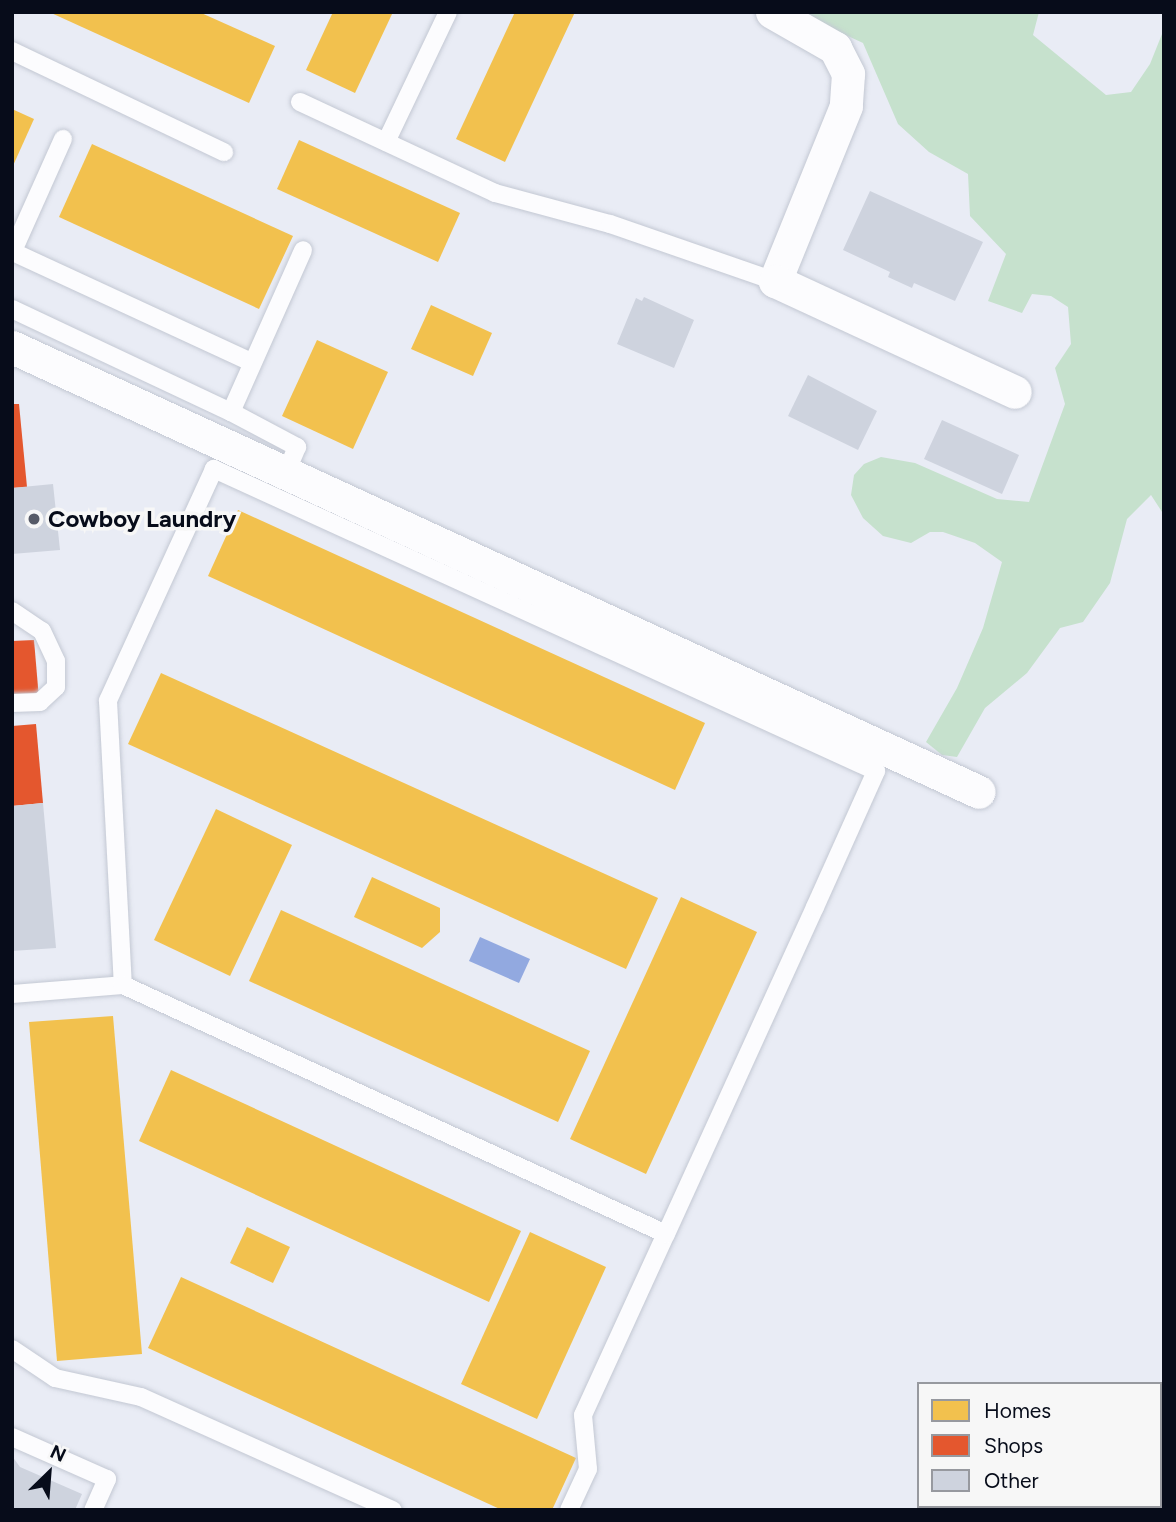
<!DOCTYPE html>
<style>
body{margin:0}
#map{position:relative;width:1176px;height:1522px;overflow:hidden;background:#e9ecf5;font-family:Figtree,sans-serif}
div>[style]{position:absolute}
.green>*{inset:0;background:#c6e1cd}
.water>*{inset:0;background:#92a9e0}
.homes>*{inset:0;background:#f2c14e}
.shops>*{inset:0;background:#e4572e}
.building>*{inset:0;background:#ced3de}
.roads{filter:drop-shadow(0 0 2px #c3c8d3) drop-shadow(0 0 2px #c3c8d3)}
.service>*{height:18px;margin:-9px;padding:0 9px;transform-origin:9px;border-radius:9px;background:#fcfcfe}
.minor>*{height:33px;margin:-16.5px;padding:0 16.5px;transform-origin:16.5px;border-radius:16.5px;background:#fcfcfe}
.dots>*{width:19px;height:19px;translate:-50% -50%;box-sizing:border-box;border:4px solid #f7f7f7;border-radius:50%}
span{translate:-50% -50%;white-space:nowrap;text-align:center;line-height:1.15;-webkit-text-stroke:7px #f7f7f7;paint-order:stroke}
.poi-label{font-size:24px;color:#070c1a;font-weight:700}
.left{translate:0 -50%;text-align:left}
.frame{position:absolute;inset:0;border:14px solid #070c1a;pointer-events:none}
.legend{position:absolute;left:917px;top:1382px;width:245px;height:126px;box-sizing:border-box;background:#f7f7f7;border:2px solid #97999f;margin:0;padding:9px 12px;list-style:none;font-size:21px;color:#070c1a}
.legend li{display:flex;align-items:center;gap:14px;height:35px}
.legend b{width:35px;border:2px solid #97999f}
.north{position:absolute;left:14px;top:1438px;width:70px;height:70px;-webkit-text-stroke:5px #f7f7f7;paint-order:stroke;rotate:25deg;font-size:19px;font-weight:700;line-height:28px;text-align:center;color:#070c1a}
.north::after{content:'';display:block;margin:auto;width:24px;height:32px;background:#070c1a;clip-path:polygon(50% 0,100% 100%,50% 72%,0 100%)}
</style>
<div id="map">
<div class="green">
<i style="clip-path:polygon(796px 12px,1039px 12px,1033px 35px,1106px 95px,1131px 92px,1150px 64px,1164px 29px,1164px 515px,1151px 495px,1127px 519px,1110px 583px,1083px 622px,1060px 628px,1027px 673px,985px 708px,957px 757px,942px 755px,926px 742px,957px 688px,983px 628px,1002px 562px,975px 543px,943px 532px,930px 532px,911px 543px,883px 536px,863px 518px,851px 495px,854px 475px,864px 464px,881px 457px,915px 463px,997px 499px,1029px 502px,1065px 404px,1055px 368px,1071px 344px,1068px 307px,1051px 296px,1032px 294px,1022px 313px,988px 301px,1006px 254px,970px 216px,968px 174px,929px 152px,898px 124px,863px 43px)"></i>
</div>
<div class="water">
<i style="clip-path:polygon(480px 937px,530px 959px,519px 983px,469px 961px)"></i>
</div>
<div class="homes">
<i style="clip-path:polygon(49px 12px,199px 12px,275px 46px,249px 103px)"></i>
<i style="clip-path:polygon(333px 12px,393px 12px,355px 93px,306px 70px)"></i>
<i style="clip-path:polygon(515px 12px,575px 12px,505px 162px,456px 139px)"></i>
<i style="clip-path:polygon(12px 109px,34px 119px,12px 168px)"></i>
<i style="clip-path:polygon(299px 140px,460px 213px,438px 262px,277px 189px)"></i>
<i style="clip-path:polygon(92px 144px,293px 236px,259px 309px,59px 217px)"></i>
<i style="clip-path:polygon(431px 305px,492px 333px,473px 376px,411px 349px)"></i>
<i style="clip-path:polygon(317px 340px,388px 372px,353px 449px,282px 416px)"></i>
<i style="clip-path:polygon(238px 510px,705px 723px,675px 790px,208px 576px)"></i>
<i style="clip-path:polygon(161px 673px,658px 898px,626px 969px,128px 744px)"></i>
<i style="clip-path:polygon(216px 809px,292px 845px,230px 976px,154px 940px)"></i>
<i style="clip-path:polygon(372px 877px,440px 908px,440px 932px,422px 948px,354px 917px)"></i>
<i style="clip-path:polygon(681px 897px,757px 932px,646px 1174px,570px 1139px)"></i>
<i style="clip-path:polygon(281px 910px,590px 1051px,558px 1122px,249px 981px)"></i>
<i style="clip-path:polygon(113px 1016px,142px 1354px,57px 1361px,29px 1022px)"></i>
<i style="clip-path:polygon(171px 1070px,521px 1231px,489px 1302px,139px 1141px)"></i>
<i style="clip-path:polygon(247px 1227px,290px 1247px,273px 1283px,230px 1263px)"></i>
<i style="clip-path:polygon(530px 1232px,606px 1267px,537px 1419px,461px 1384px)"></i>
<i style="clip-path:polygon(181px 1277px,576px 1458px,552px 1510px,502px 1510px,148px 1348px)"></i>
</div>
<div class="shops">
<i style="clip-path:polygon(12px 404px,19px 404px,27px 487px,12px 488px)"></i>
<i style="clip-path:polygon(34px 640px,39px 699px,12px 701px,12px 641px)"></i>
<i style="clip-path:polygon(36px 724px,43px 803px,12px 806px,12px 726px)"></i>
</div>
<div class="building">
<i style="clip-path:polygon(870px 191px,983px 242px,955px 301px,914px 283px,912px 288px,888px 277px,890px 272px,843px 250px)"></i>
<i style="clip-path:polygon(644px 297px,694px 320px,674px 368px,617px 344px,636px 298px,642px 301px)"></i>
<i style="clip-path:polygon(808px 375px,877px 411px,858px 450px,788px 416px)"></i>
<i style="clip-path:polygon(942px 420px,1019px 455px,1002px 494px,924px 459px)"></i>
<i style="clip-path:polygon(53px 484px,60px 550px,12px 554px,12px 488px)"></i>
<i style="clip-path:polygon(43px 803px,56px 948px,12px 951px,12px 806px)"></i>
<i style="clip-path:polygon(12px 1456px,20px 1467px,82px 1494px,75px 1510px,12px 1510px)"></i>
</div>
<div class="roads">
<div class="service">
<i style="left:12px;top:51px;width:235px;rotate:25.5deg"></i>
<i style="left:300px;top:102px;width:215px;rotate:25deg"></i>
<i style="left:495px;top:193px;width:119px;rotate:15.1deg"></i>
<i style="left:610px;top:224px;width:175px;rotate:19.1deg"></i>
<i style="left:386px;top:142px;width:144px;rotate:-64.5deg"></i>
<i style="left:13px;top:252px;width:264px;rotate:24.8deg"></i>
<i style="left:12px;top:253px;width:125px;rotate:-65.9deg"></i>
<i style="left:12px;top:309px;width:242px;rotate:25.2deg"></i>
<i style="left:231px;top:412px;width:177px;rotate:-66deg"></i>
<i style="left:231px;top:412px;width:75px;rotate:27.9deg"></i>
<i style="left:297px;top:447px;width:33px;rotate:113deg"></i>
<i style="left:12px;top:611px;width:36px;rotate:34deg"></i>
<i style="left:42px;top:631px;width:33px;rotate:65deg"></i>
<i style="left:56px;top:661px;width:26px;rotate:90deg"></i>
<i style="left:56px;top:687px;width:22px;rotate:137deg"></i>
<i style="left:40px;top:702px;width:28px;rotate:178deg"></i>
<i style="left:12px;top:994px;width:111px;rotate:-4.6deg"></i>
<i style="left:12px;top:1349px;width:52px;rotate:34deg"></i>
<i style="left:55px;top:1378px;width:88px;rotate:12.5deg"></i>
<i style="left:141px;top:1397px;width:276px;rotate:24.2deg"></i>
<i style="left:12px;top:1437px;width:104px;rotate:23.9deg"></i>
<i style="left:107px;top:1479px;width:34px;rotate:114deg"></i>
<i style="left:569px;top:1510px;width:45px;rotate:-65.1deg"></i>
<i style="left:588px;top:1469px;width:54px;rotate:-95.3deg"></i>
<i style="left:583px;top:1415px;width:199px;rotate:-65.4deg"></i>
<i style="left:666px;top:1234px;width:359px;rotate:-65.5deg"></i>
<i style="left:815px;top:907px;width:149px;rotate:-65.8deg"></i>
<i style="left:876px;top:771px;width:728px;rotate:-155.48deg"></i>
<i style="left:214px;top:469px;width:255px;rotate:114.6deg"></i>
<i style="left:108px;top:701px;width:284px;rotate:87deg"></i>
<i style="left:123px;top:985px;width:597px;rotate:24.63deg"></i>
</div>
<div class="minor">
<i style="left:772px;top:12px;width:73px;rotate:29.7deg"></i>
<i style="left:835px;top:48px;width:29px;rotate:63deg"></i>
<i style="left:848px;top:74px;width:32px;rotate:94deg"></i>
<i style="left:846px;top:106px;width:189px;rotate:112.1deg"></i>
<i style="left:775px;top:281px;width:264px;rotate:24.8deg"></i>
<i style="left:12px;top:347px;width:1064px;rotate:24.71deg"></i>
</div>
</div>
<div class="dots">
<i style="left:34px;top:519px;background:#565a67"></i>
</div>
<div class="poi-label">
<span class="left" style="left:48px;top:519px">Cowboy Laundry</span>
</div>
<div class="frame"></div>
<ul class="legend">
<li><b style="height:19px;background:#f2c14e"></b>Homes</li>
<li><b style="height:19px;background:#e4572e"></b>Shops</li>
<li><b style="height:19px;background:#ced3de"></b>Other</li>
</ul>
<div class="north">N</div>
</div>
